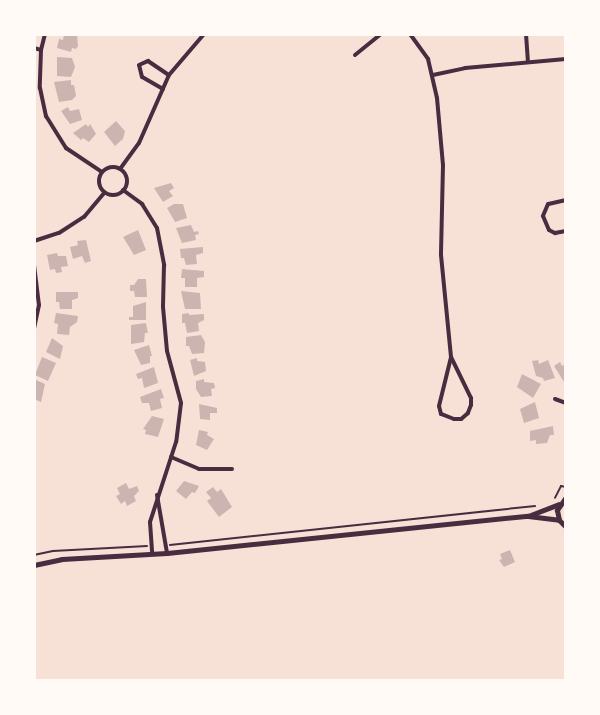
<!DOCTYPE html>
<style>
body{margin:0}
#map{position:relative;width:600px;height:715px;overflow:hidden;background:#f7e1d7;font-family:Spectral,serif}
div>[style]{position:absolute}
.building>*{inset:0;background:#ccb4b1}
.path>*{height:1.5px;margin:-0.75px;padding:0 0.75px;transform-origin:0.75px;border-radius:0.75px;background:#4a2c40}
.minor>*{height:4px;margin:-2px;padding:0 2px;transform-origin:2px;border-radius:2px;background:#4a2c40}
.minor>.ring{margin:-2px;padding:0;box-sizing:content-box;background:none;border:4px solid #4a2c40;border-radius:50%}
.tertiary>*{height:5px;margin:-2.5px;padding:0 2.5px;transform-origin:2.5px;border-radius:2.5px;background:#4a2c40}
span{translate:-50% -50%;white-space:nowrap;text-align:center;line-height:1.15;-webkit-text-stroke:4.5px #fffaf5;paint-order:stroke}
.frame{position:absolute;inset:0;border:36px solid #fffaf5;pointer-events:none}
</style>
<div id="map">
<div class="building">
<i style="clip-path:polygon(64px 34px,77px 34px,78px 46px,76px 49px,72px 48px,71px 52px,57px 48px,59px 39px,63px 40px)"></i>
<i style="clip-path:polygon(57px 57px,72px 58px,75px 67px,71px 77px,57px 76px)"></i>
<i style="clip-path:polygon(71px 80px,71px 85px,74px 85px,76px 96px,72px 100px,59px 102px,54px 82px)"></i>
<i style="clip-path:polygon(68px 107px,70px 111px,79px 109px,82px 120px,70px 124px,61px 111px)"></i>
<i style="clip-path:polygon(116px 121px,125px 131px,123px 139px,115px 146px,104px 132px)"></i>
<i style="clip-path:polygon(86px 124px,88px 127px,90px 124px,96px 134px,89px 142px,83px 138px,81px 140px,73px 133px)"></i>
<i style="clip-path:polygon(171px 183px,174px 188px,169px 191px,173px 196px,163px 202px,154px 188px)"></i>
<i style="clip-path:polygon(174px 204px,183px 204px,187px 218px,175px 222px,167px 208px)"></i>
<i style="clip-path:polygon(191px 225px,194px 232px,198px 231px,199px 234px,195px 235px,196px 240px,182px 243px,176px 228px)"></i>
<i style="clip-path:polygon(138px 230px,146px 250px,134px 255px,123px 237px)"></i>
<i style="clip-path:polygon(86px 240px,91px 261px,85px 263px,82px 256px,73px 259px,70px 247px,78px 245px,77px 241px)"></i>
<i style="clip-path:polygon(203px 247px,203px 253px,196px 255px,197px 264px,186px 265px,184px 258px,181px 258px,180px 249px)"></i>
<i style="clip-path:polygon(57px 253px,58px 256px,66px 256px,68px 266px,61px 267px,62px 272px,56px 273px,55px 269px,50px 270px,47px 255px)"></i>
<i style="clip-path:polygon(182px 269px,204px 271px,204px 277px,197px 278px,197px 287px,185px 287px,185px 278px,181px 278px)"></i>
<i style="clip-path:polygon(138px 279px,146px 279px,147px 297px,135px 297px,134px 291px,130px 291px,130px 285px,134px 285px)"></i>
<i style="clip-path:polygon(181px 291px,200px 293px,201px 309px,185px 309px)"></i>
<i style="clip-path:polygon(56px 292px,78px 292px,78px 298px,72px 300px,72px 309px,60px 309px,59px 302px,56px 302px)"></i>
<i style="clip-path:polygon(146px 302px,146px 320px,129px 320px,129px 317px,133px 317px,133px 306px)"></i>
<i style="clip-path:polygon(56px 313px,78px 316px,77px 322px,70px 327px,69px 335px,57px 334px,58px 324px,54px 323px)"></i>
<i style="clip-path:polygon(189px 313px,189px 315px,204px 314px,204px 320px,198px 323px,199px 331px,187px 333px,185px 323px,182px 323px,182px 314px)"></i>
<i style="clip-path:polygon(146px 323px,148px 333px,145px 333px,144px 342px,131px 344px,131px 325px)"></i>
<i style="clip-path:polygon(201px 335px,205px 342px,204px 353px,192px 354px,189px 346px,186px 346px,186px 337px)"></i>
<i style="clip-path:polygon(52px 338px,63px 346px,60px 359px,46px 352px)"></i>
<i style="clip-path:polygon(149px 345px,152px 356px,150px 356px,150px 363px,141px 365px,134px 350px)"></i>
<i style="clip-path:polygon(42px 357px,56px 363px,48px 381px,35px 375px)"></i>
<i style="clip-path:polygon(197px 358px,197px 361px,205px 362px,206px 371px,194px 376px,190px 360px)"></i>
<i style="clip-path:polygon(538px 360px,539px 364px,548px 360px,555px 378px,544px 381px,543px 378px,536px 376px,532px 361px)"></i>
<i style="clip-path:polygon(560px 362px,562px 366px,566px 364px,566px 385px,554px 366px)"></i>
<i style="clip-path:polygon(154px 367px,158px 383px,144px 388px,142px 378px,138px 379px,136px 374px)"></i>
<i style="clip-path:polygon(522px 374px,541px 384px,533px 398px,517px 387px)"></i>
<i style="clip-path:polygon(34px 379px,45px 384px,41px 402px,34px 399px)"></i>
<i style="clip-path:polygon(204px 379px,204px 382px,214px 383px,215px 388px,211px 389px,212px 396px,201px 397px,196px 389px,196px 381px)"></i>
<i style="clip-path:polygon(161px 389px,164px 398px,160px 399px,162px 408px,151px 411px,149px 403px,142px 403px,140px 397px)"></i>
<i style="clip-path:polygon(535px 402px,539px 418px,524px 423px,520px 409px)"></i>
<i style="clip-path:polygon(199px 404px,217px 408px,217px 413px,210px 413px,210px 420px,200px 419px)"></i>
<i style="clip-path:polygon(152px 416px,164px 419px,158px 437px,145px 434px,146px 430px,143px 429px)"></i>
<i style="clip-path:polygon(553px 426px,554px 435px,550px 435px,547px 443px,536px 444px,536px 440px,530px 441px,530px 431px)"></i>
<i style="clip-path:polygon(199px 430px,208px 432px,207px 435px,214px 439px,207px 450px,196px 445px)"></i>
<i style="clip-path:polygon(184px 481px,199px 486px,195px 493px,192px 492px,186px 499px,176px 491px)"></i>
<i style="clip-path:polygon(126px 483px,129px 489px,137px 486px,139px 491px,134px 496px,136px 501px,127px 506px,125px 501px,121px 504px,116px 496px,120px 494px,117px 488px)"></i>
<i style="clip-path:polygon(213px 487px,217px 492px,221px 489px,232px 507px,219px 517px,207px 501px,211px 498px,206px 492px)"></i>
<i style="clip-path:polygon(510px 550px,515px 562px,504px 567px,499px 560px,502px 559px,500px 554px)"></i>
</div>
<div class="path">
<i style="left:555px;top:498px;width:13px;rotate:-63deg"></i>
<i style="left:561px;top:486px;width:5px;rotate:11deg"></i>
<i style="left:170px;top:545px;width:367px;rotate:-6.1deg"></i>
<i style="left:34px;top:555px;width:19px;rotate:-12deg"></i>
<i style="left:53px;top:551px;width:94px;rotate:-3deg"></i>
</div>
<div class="minor">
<i style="left:45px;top:34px;width:16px;rotate:104deg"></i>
<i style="left:41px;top:50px;width:38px;rotate:92deg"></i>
<i style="left:40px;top:88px;width:29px;rotate:78deg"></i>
<i style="left:46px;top:116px;width:38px;rotate:58deg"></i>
<i style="left:66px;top:148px;width:43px;rotate:33.7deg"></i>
<i style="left:410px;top:34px;width:31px;rotate:54deg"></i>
<i style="left:428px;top:59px;width:40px;rotate:77deg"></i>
<i style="left:437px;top:98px;width:67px;rotate:84.9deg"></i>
<i style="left:443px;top:165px;width:90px;rotate:91.3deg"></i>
<i style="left:441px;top:255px;width:102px;rotate:84.4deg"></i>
<i style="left:451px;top:357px;width:46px;rotate:64deg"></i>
<i style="left:471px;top:398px;width:7px;rotate:90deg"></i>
<i style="left:471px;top:405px;width:9px;rotate:111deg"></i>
<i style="left:468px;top:413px;width:9px;rotate:139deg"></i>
<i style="left:461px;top:419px;width:7px;rotate:180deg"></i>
<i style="left:454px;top:419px;width:14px;rotate:-159deg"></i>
<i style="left:441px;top:414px;width:8px;rotate:-104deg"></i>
<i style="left:439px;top:406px;width:50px;rotate:-76.2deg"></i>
<i style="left:526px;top:34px;width:28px;rotate:86deg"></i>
<i style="left:34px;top:48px;width:7px;rotate:16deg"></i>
<i style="left:355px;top:55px;width:33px;rotate:-39deg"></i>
<i style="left:433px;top:75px;width:33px;rotate:-12deg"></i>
<i style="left:465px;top:68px;width:101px;rotate:-5.1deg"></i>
<i style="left:163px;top:89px;width:24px;rotate:-150deg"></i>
<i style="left:142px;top:77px;width:12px;rotate:-104deg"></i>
<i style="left:139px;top:65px;width:10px;rotate:-24deg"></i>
<i style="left:148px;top:61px;width:25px;rotate:34deg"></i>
<i class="ring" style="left:99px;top:167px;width:24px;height:24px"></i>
<i style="left:120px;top:169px;width:32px;rotate:-54deg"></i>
<i style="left:139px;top:143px;width:74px;rotate:-66.2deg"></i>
<i style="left:169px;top:75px;width:54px;rotate:-49.5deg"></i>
<i style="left:123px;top:190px;width:24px;rotate:36deg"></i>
<i style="left:142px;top:204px;width:28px;rotate:58deg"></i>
<i style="left:157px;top:228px;width:38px;rotate:79deg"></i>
<i style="left:164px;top:265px;width:42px;rotate:91.4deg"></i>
<i style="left:163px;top:307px;width:44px;rotate:84.8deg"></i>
<i style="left:167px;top:351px;width:54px;rotate:74.9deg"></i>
<i style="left:181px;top:403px;width:39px;rotate:97deg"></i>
<i style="left:176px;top:442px;width:84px;rotate:108deg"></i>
<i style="left:150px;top:522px;width:32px;rotate:86deg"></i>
<i style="left:566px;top:200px;width:18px;rotate:167deg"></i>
<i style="left:548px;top:204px;width:13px;rotate:113deg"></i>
<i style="left:543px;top:216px;width:15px;rotate:67deg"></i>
<i style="left:549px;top:230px;width:7px;rotate:27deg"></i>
<i style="left:555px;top:233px;width:11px;rotate:-10deg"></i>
<i style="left:34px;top:241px;width:26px;rotate:-18deg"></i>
<i style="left:59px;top:233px;width:30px;rotate:-33deg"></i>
<i style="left:84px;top:217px;width:31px;rotate:-50deg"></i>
<i style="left:34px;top:265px;width:40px;rotate:82.9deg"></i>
<i style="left:39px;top:305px;width:25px;rotate:102deg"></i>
<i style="left:555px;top:399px;width:12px;rotate:20deg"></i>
<i style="left:171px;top:457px;width:30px;rotate:23deg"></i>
<i style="left:199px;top:469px;width:33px"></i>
<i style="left:157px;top:495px;width:59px;rotate:80.2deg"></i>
</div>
<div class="tertiary">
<i style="left:566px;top:497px;width:16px;rotate:125deg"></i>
<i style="left:557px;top:510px;width:10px;rotate:79deg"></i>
<i style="left:559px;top:520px;width:10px;rotate:45deg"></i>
<i style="left:528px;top:516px;width:31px;rotate:7deg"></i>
<i style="left:34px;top:565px;width:29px;rotate:-12deg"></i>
<i style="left:62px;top:559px;width:105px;rotate:-3.3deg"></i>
<i style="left:167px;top:553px;width:363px;rotate:-5.9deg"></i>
<i style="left:528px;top:516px;width:33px;rotate:-21deg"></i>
</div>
<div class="frame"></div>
</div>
